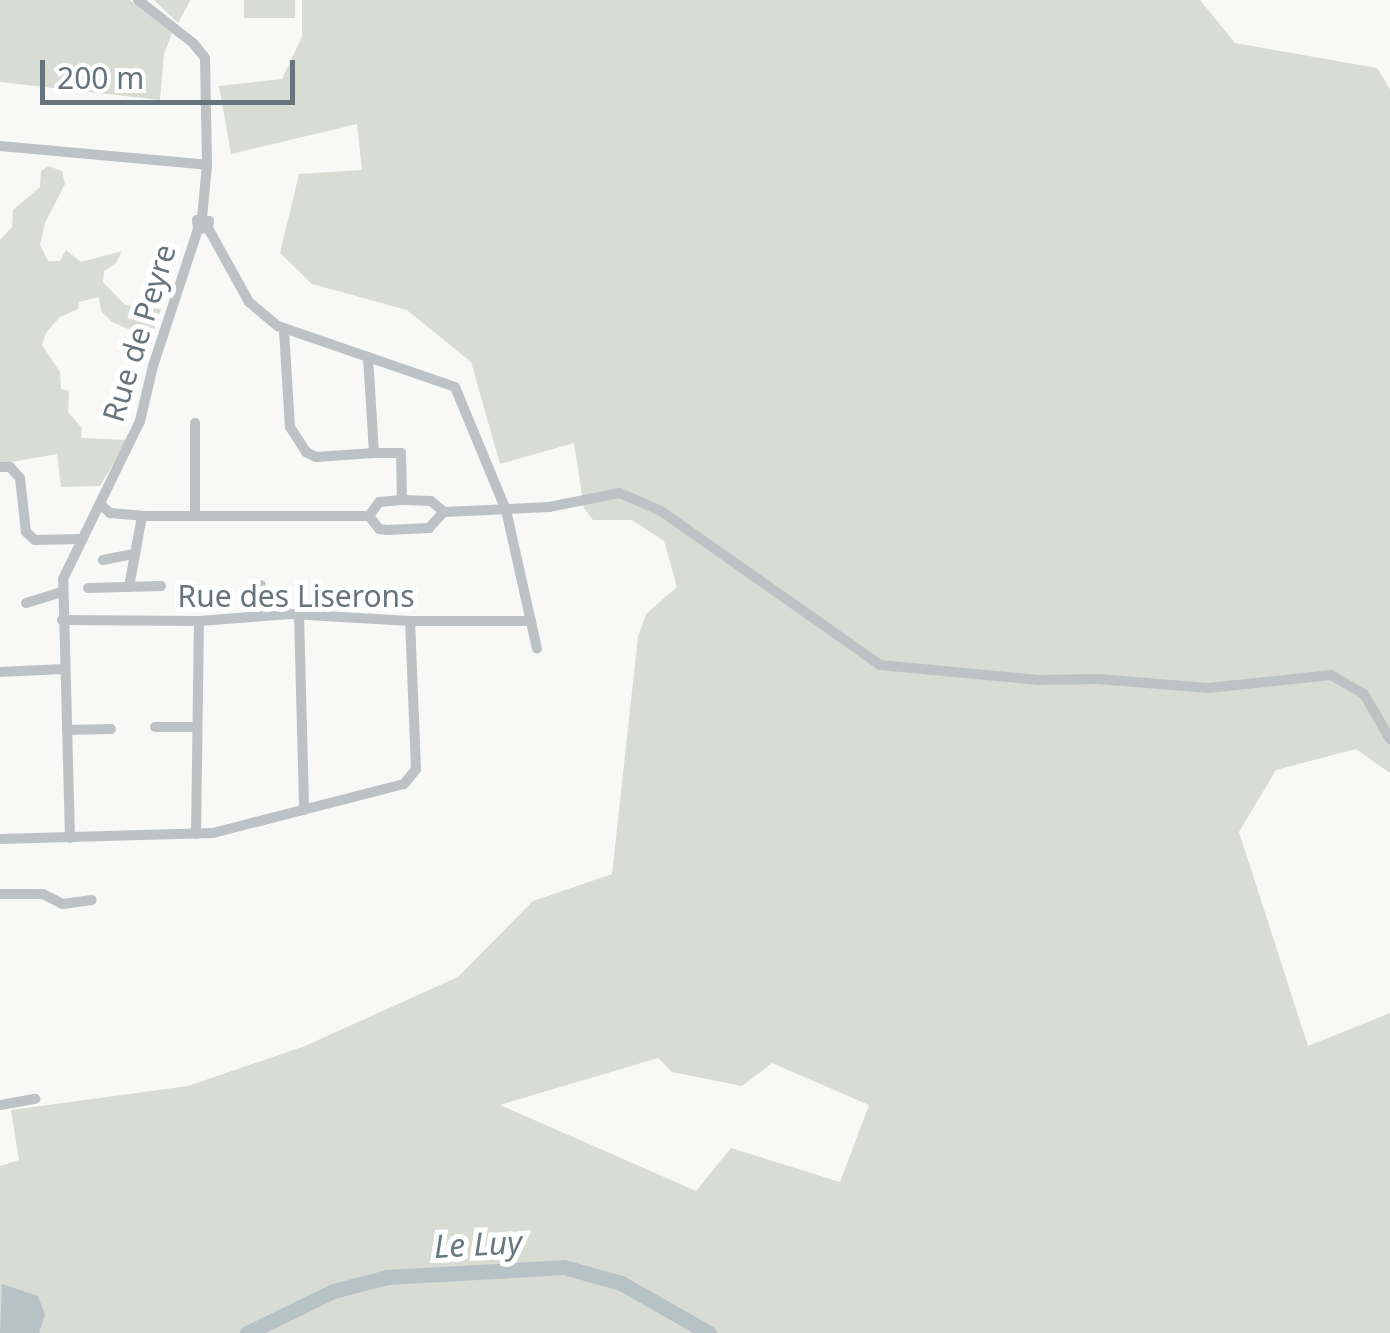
<!DOCTYPE html>
<style>
body{margin:0}
#map{position:relative;width:1390px;height:1333px;overflow:hidden;background:#f8f8f6;font-family:"Noto Sans",sans-serif}
div>[style]{position:absolute}
.green>*{inset:0;background:#d8dcd5}
.water>*{inset:0;background:#b6c2c5}
.river>*{height:15px;margin:-7.5px;padding:0 7.5px;transform-origin:7.5px;border-radius:7.5px;background:#b6c2c5}
.minor>*{height:10px;margin:-5px;padding:0 5px;transform-origin:5px;border-radius:5px;background:#bdc2c5}
span{translate:-50% -50%;white-space:nowrap;text-align:center;line-height:1.15;-webkit-text-stroke:10px #fff;paint-order:stroke}
.street-label{font-size:30px;color:#66747d}
.water-label{font-size:32px;color:#66797f;font-style:italic}
.scale{position:absolute;left:40px;top:60px;width:255px;height:45px;box-sizing:border-box;border:5px solid #66747d;border-top:0;padding-left:12px;font-size:30px;line-height:35px;white-space:nowrap;color:#66747d;-webkit-text-stroke:8px #fff;paint-order:stroke}
</style>
<div id="map">
<div class="green">
<i style="clip-path:polygon(0 0,130px 0,172px 33px,164px 54px,160px 100px,0 82px)"></i>
<i style="clip-path:polygon(154px 0,190px 0,190px 1px,178px 23px)"></i>
<i style="clip-path:polygon(244px 0,295px 0,295px 18px,244px 18px)"></i>
<i style="clip-path:polygon(evenodd,302px 0,1200px 0,1235px 43px,1377px 68px,1390px 89px,1390px 773px,1356px 749px,1276px 770px,1239px 832px,1308px 1046px,1390px 1013px,1390px 1333px,0 1333px,0 1166px,19px 1160px,11px 1110px,188px 1086px,305px 1046px,458px 977px,533px 901px,612px 874px,638px 637px,646px 614px,677px 587px,664px 541px,632px 520px,593px 520px,584px 508px,574px 443px,500px 464px,471px 362px,407px 310px,312px 284px,280px 253px,299px 174px,362px 170px,357px 124px,231px 154px,219px 86px,282px 79px,302px 37px,302px 0,658px 1058px,672px 1072px,742px 1086px,772px 1063px,869px 1105px,840px 1182px,731px 1148px,696px 1191px,500px 1105px,658px 1058px)"></i>
<i style="clip-path:polygon(48px 166px,62px 171px,65px 184px,45px 223px,40px 245px,48px 261px,60px 261px,66px 250px,81px 262px,122px 251px,116px 263px,104px 271px,103px 282px,125px 305px,161px 309px,151px 339px,112px 322px,101px 311px,99px 297px,79px 302px,78px 309px,60px 317px,46px 333px,42px 345px,60px 372px,61px 389px,69px 391px,68px 412px,82px 428px,81px 438px,127px 440px,100px 486px,61px 487px,57px 454px,0 464px,0 240px,12px 227px,13px 210px,40px 187px,41px 171px)"></i>
</div>
<div class="water">
<i style="clip-path:polygon(2px 1284px,38px 1296px,45px 1315px,39px 1333px,0 1333px)"></i>
</div>
<div class="river">
<i style="left:247px;top:1333px;width:96px;rotate:-26deg"></i>
<i style="left:333px;top:1291px;width:56px;rotate:-14.5deg"></i>
<i style="left:387px;top:1277px;width:177px;rotate:-3.2deg"></i>
<i style="left:564px;top:1267px;width:59px;rotate:15.7deg"></i>
<i style="left:621px;top:1283px;width:101px;rotate:29.6deg"></i>
</div>
<div class="minor">
<i style="left:138px;top:0;width:70px;rotate:38deg"></i>
<i style="left:193px;top:43px;width:19px;rotate:51deg"></i>
<i style="left:205px;top:58px;width:107px;rotate:88.9deg"></i>
<i style="left:207px;top:165px;width:53px;rotate:95.4deg"></i>
<i style="left:0;top:146px;width:208px;rotate:5.2deg"></i>
<i style="left:208px;top:228px;width:10px;rotate:174deg"></i>
<i style="left:198px;top:229px;width:9px;rotate:-96deg"></i>
<i style="left:197px;top:220px;width:12px;rotate:5deg"></i>
<i style="left:209px;top:221px;width:7px;rotate:98deg"></i>
<i style="left:208px;top:228px;width:85px;rotate:61deg"></i>
<i style="left:249px;top:302px;width:38px;rotate:40deg"></i>
<i style="left:278px;top:326px;width:187px;rotate:19deg"></i>
<i style="left:455px;top:387px;width:133px;rotate:67.5deg"></i>
<i style="left:506px;top:510px;width:142px;rotate:77.4deg"></i>
<i style="left:284px;top:330px;width:97px;rotate:86.5deg"></i>
<i style="left:290px;top:427px;width:30px;rotate:57deg"></i>
<i style="left:306px;top:452px;width:11px;rotate:27deg"></i>
<i style="left:316px;top:457px;width:58px;rotate:-3.9deg"></i>
<i style="left:368px;top:357px;width:96px;rotate:86.4deg"></i>
<i style="left:374px;top:453px;width:27px"></i>
<i style="left:401px;top:453px;width:47px;rotate:88.8deg"></i>
<i style="left:195px;top:423px;width:93px;rotate:90deg"></i>
<i style="left:0;top:467px;width:10px"></i>
<i style="left:10px;top:467px;width:15px;rotate:48deg"></i>
<i style="left:20px;top:478px;width:54px;rotate:83.7deg"></i>
<i style="left:26px;top:532px;width:12px;rotate:42deg"></i>
<i style="left:35px;top:540px;width:43px;rotate:-1.3deg"></i>
<i style="left:102px;top:506px;width:11px;rotate:41deg"></i>
<i style="left:110px;top:513px;width:32px;rotate:5deg"></i>
<i style="left:142px;top:516px;width:227px"></i>
<i style="left:369px;top:516px;width:16px;rotate:52deg"></i>
<i style="left:379px;top:529px;width:8px;rotate:7deg"></i>
<i style="left:387px;top:530px;width:42px;rotate:-2.7deg"></i>
<i style="left:429px;top:528px;width:22px;rotate:-47deg"></i>
<i style="left:444px;top:512px;width:105px;rotate:-2.7deg"></i>
<i style="left:549px;top:507px;width:72px;rotate:-11.2deg"></i>
<i style="left:620px;top:493px;width:45px;rotate:23.7deg"></i>
<i style="left:661px;top:511px;width:268px;rotate:35.1deg"></i>
<i style="left:880px;top:665px;width:161px;rotate:5.4deg"></i>
<i style="left:1040px;top:680px;width:58px;rotate:-1deg"></i>
<i style="left:1098px;top:679px;width:110px;rotate:4.7deg"></i>
<i style="left:1208px;top:688px;width:124px;rotate:-6deg"></i>
<i style="left:1331px;top:675px;width:38px;rotate:30deg"></i>
<i style="left:1364px;top:694px;width:52px;rotate:60deg"></i>
<i style="left:369px;top:516px;width:17px;rotate:-54deg"></i>
<i style="left:379px;top:502px;width:23px;rotate:-5deg"></i>
<i style="left:402px;top:500px;width:29px;rotate:2deg"></i>
<i style="left:431px;top:501px;width:17px;rotate:40deg"></i>
<i style="left:103px;top:560px;width:33px;rotate:-11deg"></i>
<i style="left:261px;top:585px;width:30px;rotate:84deg"></i>
<i style="left:129px;top:587px;width:72px;rotate:-79.6deg"></i>
<i style="left:88px;top:588px;width:73px;rotate:-1.6deg"></i>
<i style="left:26px;top:603px;width:38px;rotate:-17deg"></i>
<i style="left:299px;top:614px;width:196px;rotate:88.5deg"></i>
<i style="left:62px;top:620px;width:137px;rotate:0.4deg"></i>
<i style="left:199px;top:621px;width:91px;rotate:-4.4deg"></i>
<i style="left:290px;top:614px;width:120px;rotate:3.3deg"></i>
<i style="left:410px;top:621px;width:121px"></i>
<i style="left:0;top:672px;width:64px;rotate:-2.7deg"></i>
<i style="left:155px;top:727px;width:42px"></i>
<i style="left:67px;top:730px;width:44px;rotate:-1.3deg"></i>
<i style="left:196px;top:834px;width:213px;rotate:-89.2deg"></i>
<i style="left:70px;top:838px;width:259px;rotate:-91.5deg"></i>
<i style="left:63px;top:579px;width:176px;rotate:-64deg"></i>
<i style="left:140px;top:421px;width:57px;rotate:-76.7deg"></i>
<i style="left:153px;top:366px;width:144px;rotate:-71.8deg"></i>
<i style="left:0;top:839px;width:213px;rotate:-1.6deg"></i>
<i style="left:213px;top:833px;width:197px;rotate:-14.4deg"></i>
<i style="left:404px;top:784px;width:19px;rotate:-51deg"></i>
<i style="left:416px;top:769px;width:148px;rotate:-92.3deg"></i>
<i style="left:0;top:894px;width:43px"></i>
<i style="left:43px;top:894px;width:22px;rotate:27deg"></i>
<i style="left:63px;top:904px;width:29px;rotate:-8deg"></i>
<i style="left:0;top:1105px;width:36px;rotate:-10deg"></i>
</div>
<div class="street-label">
<span style="left:139px;top:333px;rotate:-73deg">Rue de Peyre</span>
<span style="left:296px;top:596px">Rue des Liserons</span>
</div>
<div class="water-label">
<span style="left:478px;top:1244px;rotate:-3deg">Le Luy</span>
</div>
<div class="scale">200 m</div>
</div>
